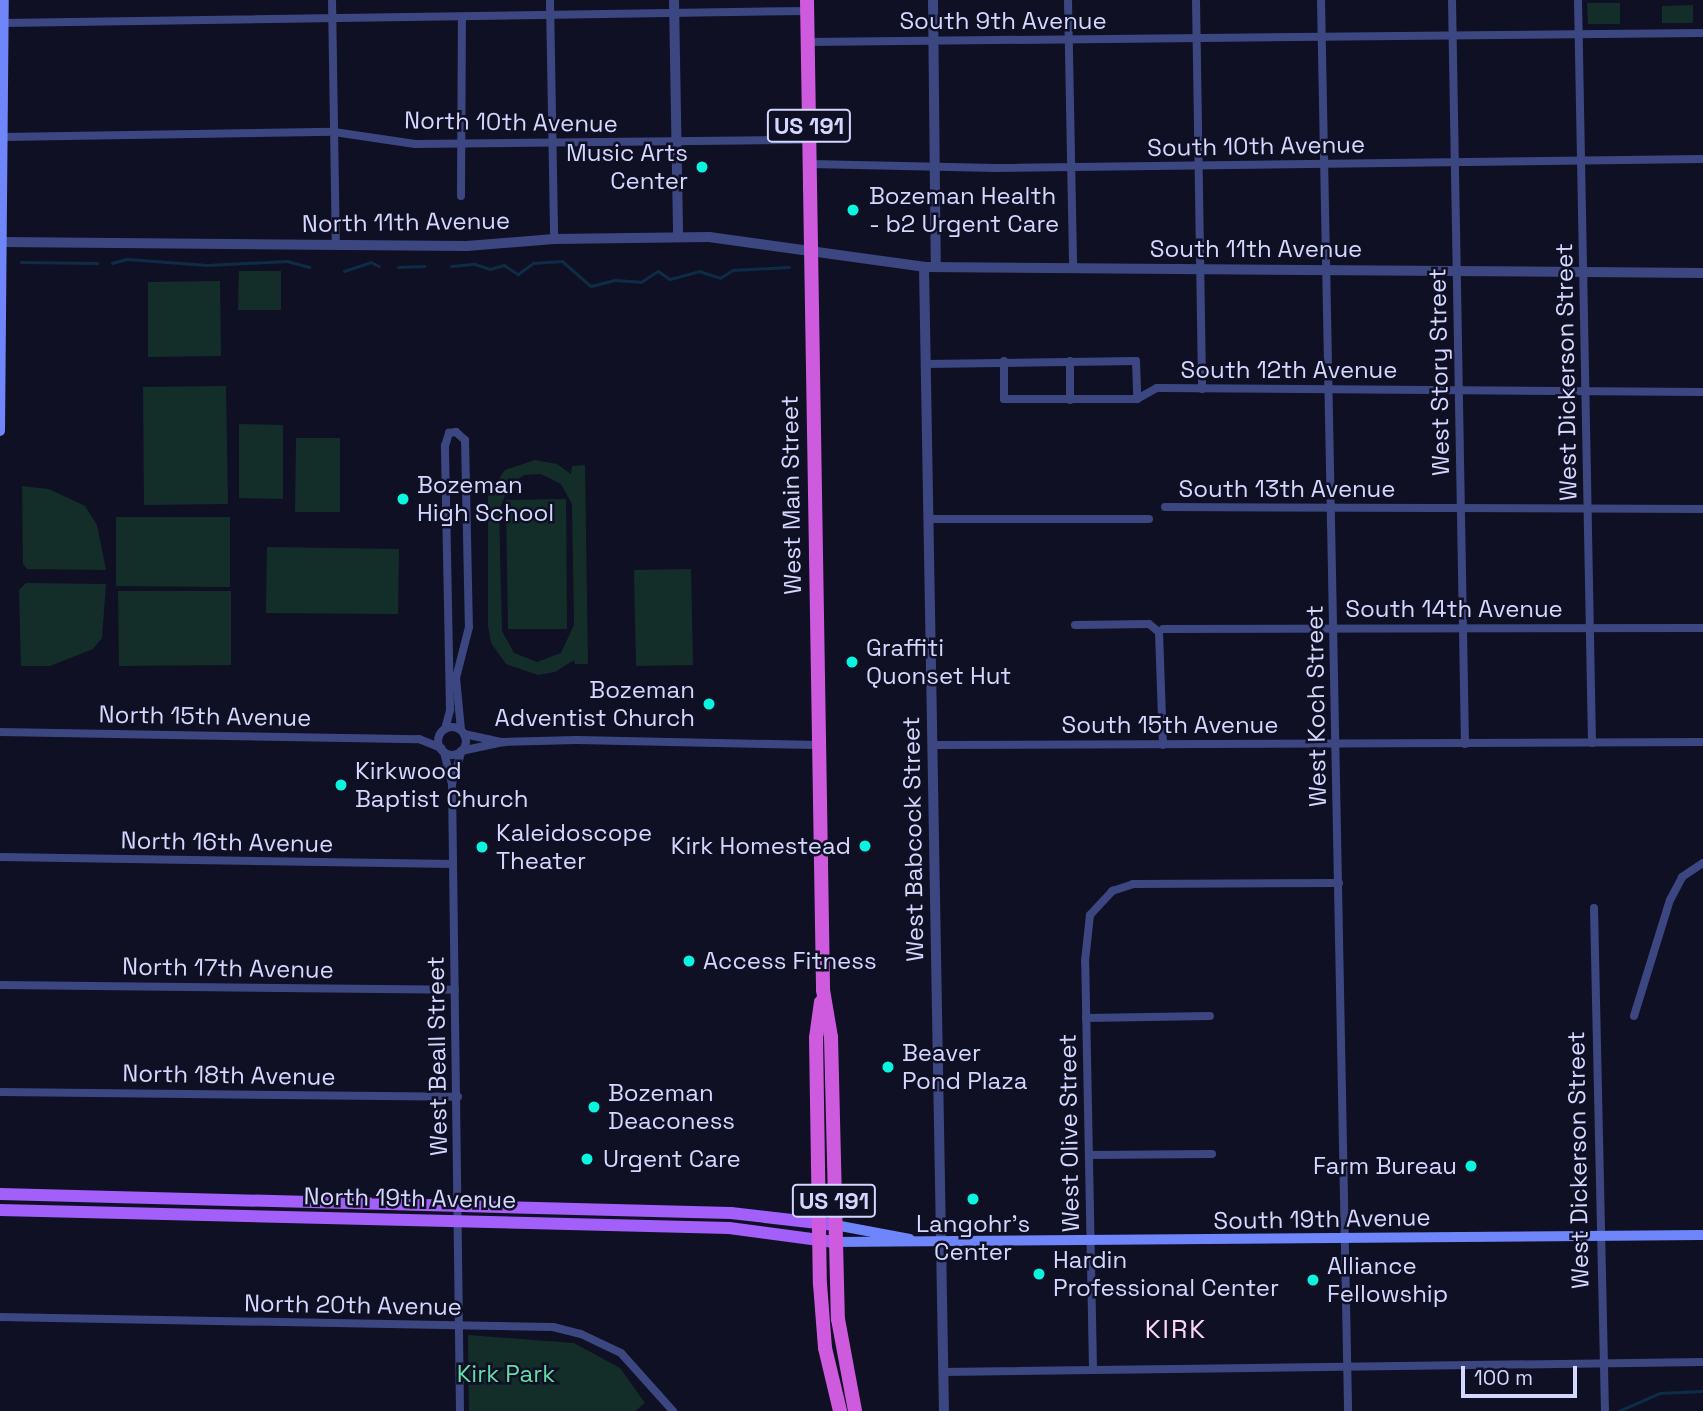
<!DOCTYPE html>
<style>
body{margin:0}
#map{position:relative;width:1703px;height:1411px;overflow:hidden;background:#0f1024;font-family:"Space Grotesk",sans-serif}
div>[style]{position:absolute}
.green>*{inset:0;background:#132e28}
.stream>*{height:2.5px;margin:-1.25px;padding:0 1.25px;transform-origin:1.25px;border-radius:1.25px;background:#0e2c45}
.minor>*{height:8px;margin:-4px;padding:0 4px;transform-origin:4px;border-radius:4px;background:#3c4782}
.minor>.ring{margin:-4px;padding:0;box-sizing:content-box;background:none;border:8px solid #3c4782;border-radius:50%}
.tertiary>*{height:10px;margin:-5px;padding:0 5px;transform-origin:5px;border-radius:5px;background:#3c4782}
.secondary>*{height:10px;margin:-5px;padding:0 5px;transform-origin:5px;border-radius:5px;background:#6f86fa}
.primary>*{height:12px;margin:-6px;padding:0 6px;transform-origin:6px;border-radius:6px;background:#a25ff9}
.trunk>*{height:14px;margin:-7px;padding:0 7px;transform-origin:7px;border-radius:7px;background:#ce5ade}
.dots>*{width:19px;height:19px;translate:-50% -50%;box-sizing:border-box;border:4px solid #0f1024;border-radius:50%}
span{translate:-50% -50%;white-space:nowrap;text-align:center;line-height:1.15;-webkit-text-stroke:5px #0f1024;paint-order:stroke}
.shield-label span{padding:2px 5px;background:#0f1024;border:2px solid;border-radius:5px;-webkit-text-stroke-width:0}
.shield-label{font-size:23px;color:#d4d7fe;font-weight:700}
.street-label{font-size:24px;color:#d4d7fe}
.poi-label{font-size:24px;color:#d4d7fe}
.right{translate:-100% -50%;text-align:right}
.left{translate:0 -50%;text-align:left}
.park-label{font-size:24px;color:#62dba6}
.neighbourhood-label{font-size:26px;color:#fed6f7;letter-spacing:2px}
.scale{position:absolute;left:1461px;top:1366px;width:116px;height:32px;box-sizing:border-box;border:4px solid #d4d7fe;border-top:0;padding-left:9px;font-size:21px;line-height:24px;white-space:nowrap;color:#d4d7fe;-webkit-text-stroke:5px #0f1024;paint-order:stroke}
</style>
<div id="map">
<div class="green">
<i style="clip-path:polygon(1587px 3px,1620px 3px,1620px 24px,1588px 24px)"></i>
<i style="clip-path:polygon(1693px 5px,1693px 23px,1662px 23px,1662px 6px)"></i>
<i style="clip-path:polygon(239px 271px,281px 271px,281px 310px,238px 310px)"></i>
<i style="clip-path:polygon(220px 281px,221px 356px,148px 357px,148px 282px)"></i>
<i style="clip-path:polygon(226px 386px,228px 504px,144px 505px,143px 387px)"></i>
<i style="clip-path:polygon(239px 424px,283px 425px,283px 499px,239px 498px)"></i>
<i style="clip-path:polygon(296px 438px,340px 438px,340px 512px,295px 512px)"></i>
<i style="clip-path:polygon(evenodd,535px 460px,557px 464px,571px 474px,572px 466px,585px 465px,588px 664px,575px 664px,574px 660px,555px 672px,538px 675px,506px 664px,491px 643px,488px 626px,488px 495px,505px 470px,535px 460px,541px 474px,561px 484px,572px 504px,574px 625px,561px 653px,537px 662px,514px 653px,502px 631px,499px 510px,510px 484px,524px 475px,541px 474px)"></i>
<i style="clip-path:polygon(22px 486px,49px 489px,85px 506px,97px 525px,106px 570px,27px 569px,23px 564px)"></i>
<i style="clip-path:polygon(566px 499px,567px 629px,508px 629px,506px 500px)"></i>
<i style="clip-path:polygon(116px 517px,230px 517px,230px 587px,116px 586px)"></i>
<i style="clip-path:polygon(267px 547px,399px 549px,398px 614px,266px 613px)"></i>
<i style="clip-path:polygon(691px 569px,693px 665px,636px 666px,634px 570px)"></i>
<i style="clip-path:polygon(26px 583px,106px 584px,102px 638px,93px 649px,50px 666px,21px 666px,19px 590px)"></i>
<i style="clip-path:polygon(118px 591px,231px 591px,231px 665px,119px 666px)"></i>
<i style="clip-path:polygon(468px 1335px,574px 1343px,620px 1368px,645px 1403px,635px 1411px,469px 1411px)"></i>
</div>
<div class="stream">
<i style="left:21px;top:262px;width:76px;rotate:0.8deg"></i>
<i style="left:112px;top:263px;width:16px;rotate:-15deg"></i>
<i style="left:127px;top:259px;width:80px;rotate:4.3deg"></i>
<i style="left:207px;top:265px;width:80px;rotate:-2.9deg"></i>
<i style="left:287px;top:261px;width:23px;rotate:15deg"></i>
<i style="left:451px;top:266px;width:24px;rotate:-5deg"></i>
<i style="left:475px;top:264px;width:16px;rotate:18deg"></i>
<i style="left:490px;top:269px;width:15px;rotate:-16deg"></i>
<i style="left:504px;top:265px;width:17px;rotate:33deg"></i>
<i style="left:518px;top:274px;width:19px;rotate:-36deg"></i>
<i style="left:533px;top:263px;width:29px;rotate:-4deg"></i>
<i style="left:562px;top:261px;width:38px;rotate:41deg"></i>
<i style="left:591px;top:286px;width:25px;rotate:-14deg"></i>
<i style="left:615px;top:280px;width:26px;rotate:4deg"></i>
<i style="left:641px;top:282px;width:20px;rotate:-33deg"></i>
<i style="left:658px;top:271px;width:14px;rotate:34deg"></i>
<i style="left:670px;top:279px;width:30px;rotate:-15deg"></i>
<i style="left:699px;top:271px;width:22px;rotate:18deg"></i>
<i style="left:720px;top:278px;width:15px;rotate:-32deg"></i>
<i style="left:733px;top:270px;width:56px;rotate:-3.1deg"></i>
<i style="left:398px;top:267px;width:26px;rotate:-2deg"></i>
<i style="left:344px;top:271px;width:28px;rotate:-18deg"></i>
<i style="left:371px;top:262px;width:9px;rotate:27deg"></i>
<i style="left:1619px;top:1411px;width:45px;rotate:-23.7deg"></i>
<i style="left:1660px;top:1393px;width:43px;rotate:-2.7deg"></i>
</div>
<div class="minor">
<i style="left:332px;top:0;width:245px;rotate:89.1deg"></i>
<i style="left:550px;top:0;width:239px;rotate:89deg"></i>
<i style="left:1068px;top:0;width:269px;rotate:88.9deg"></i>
<i style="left:1196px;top:0;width:389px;rotate:89.1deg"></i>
<i style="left:1321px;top:0;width:1411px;rotate:88.9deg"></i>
<i style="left:1452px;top:0;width:744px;rotate:89deg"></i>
<i style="left:1578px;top:0;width:743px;rotate:88.92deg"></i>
<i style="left:4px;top:23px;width:803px;rotate:-0.86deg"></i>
<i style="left:808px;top:42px;width:895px;rotate:-0.58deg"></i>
<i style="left:3px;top:137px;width:331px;rotate:-0.9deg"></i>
<i style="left:334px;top:132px;width:82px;rotate:8.4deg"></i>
<i style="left:415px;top:144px;width:394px;rotate:-0.6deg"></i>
<i style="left:810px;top:164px;width:186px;rotate:1.2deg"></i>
<i style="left:996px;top:168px;width:707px;rotate:-0.73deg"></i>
<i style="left:461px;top:196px;width:179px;rotate:-89.7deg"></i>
<i style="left:1004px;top:361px;width:38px;rotate:90deg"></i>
<i style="left:1004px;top:399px;width:133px"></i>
<i style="left:1137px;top:399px;width:23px;rotate:-29deg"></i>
<i style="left:1157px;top:388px;width:546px;rotate:0.42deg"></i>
<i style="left:1070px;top:361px;width:39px;rotate:90deg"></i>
<i style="left:926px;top:364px;width:210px;rotate:-0.8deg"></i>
<i style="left:1136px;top:361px;width:38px;rotate:88deg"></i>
<i style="left:1165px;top:507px;width:538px;rotate:0.21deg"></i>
<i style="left:928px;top:519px;width:221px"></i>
<i style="left:1075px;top:625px;width:74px;rotate:-0.8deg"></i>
<i style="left:1149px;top:624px;width:13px;rotate:39deg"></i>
<i style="left:1159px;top:632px;width:113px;rotate:88deg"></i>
<i style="left:1163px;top:629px;width:540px;rotate:-0.11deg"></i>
<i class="ring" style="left:438px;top:727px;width:20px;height:20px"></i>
<i style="left:445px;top:729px;width:20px;rotate:-75deg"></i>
<i style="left:450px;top:710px;width:264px;rotate:-91.1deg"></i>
<i style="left:445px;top:446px;width:14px;rotate:-73deg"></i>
<i style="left:449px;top:433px;width:7px;rotate:-8deg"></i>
<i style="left:456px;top:432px;width:12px;rotate:42deg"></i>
<i style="left:465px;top:440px;width:187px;rotate:88.8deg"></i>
<i style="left:469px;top:627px;width:53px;rotate:104.3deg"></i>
<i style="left:456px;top:678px;width:52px;rotate:84.5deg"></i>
<i style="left:0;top:732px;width:419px;rotate:1deg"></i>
<i style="left:419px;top:739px;width:24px;rotate:22deg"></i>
<i style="left:464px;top:734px;width:40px;rotate:12deg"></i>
<i style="left:932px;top:745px;width:771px;rotate:-0.22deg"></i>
<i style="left:461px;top:751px;width:43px;rotate:-12.1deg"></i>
<i style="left:503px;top:742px;width:74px;rotate:-1.5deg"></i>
<i style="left:577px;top:740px;width:241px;rotate:1.2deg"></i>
<i style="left:444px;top:752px;width:33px;rotate:76deg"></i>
<i style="left:0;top:857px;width:453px;rotate:0.9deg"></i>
<i style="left:1594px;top:908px;width:503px;rotate:88.75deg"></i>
<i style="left:0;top:985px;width:455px;rotate:0.6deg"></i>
<i style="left:1634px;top:1016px;width:121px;rotate:-72.8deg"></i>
<i style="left:1670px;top:900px;width:26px;rotate:-62deg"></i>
<i style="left:1682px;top:877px;width:25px;rotate:-34deg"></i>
<i style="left:1086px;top:1018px;width:124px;rotate:-0.9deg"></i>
<i style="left:0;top:1092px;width:458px;rotate:0.6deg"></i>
<i style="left:1089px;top:1155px;width:123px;rotate:-0.5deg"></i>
<i style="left:0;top:1317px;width:553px;rotate:1.04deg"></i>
<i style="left:553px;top:1327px;width:29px;rotate:14deg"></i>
<i style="left:581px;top:1334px;width:44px;rotate:25.4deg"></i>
<i style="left:621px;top:1353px;width:78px;rotate:48.1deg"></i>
<i style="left:1093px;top:1369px;width:408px;rotate:-91.1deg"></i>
<i style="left:1085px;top:961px;width:46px;rotate:-83.8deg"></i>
<i style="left:1090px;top:915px;width:33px;rotate:-47deg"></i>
<i style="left:1112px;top:891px;width:22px;rotate:-18deg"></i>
<i style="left:1133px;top:884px;width:206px;rotate:-0.3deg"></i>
<i style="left:943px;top:1372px;width:760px;rotate:-0.75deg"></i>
<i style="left:460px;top:1411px;width:627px;rotate:-90.73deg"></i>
<i style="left:452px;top:784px;width:33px;rotate:-74deg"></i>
</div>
<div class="tertiary">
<i style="left:674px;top:0;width:237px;rotate:89deg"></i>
<i style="left:933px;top:0;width:267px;rotate:89.4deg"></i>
<i style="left:2px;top:242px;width:465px;rotate:0.5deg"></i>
<i style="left:467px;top:246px;width:87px;rotate:-4.6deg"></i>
<i style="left:554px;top:239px;width:155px;rotate:-0.7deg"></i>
<i style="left:709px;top:237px;width:217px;rotate:7.9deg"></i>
<i style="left:924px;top:267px;width:779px;rotate:0.44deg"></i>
<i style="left:924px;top:267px;width:1144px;rotate:89deg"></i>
</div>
<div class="secondary">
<i style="left:0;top:431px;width:431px;rotate:-89.5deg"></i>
<i style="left:835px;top:1225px;width:76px;rotate:10.6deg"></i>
<i style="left:834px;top:1242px;width:869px;rotate:-0.46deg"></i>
</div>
<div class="primary">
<i style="left:0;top:1194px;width:731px;rotate:1.49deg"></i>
<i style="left:731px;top:1213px;width:105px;rotate:6.6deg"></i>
<i style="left:0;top:1210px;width:729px;rotate:1.41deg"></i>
<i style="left:729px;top:1228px;width:106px;rotate:7.6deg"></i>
</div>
<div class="trunk">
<i style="left:807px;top:0;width:990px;rotate:89.07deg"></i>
<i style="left:823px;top:990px;width:48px;rotate:80.3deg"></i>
<i style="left:831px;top:1037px;width:282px;rotate:88.6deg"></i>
<i style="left:838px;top:1319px;width:94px;rotate:79.5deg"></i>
<i style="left:821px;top:1002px;width:36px;rotate:98deg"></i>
<i style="left:816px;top:1038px;width:246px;rotate:89.1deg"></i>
<i style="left:820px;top:1284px;width:64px;rotate:85.5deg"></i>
<i style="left:825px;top:1348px;width:65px;rotate:76.6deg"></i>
</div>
<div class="dots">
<i style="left:702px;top:167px;background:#09f5e0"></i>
<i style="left:853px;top:210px;background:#09f5e0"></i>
<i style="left:403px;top:499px;background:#09f5e0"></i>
<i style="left:852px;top:662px;background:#09f5e0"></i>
<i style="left:709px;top:704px;background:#09f5e0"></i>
<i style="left:341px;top:785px;background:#09f5e0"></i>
<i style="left:865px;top:846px;background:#09f5e0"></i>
<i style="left:482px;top:847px;background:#09f5e0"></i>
<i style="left:689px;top:961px;background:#09f5e0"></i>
<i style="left:888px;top:1067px;background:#09f5e0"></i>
<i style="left:594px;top:1107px;background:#09f5e0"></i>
<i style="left:587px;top:1159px;background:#09f5e0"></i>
<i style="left:1471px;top:1166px;background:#09f5e0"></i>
<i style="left:973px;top:1199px;background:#09f5e0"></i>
<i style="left:1039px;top:1274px;background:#09f5e0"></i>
<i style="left:1313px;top:1280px;background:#09f5e0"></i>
</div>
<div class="shield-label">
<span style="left:809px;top:126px">US 191</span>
<span style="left:834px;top:1201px">US 191</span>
</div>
<div class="street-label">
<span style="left:1003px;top:21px">South 9th Avenue</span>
<span style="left:511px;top:122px;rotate:1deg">North 10th Avenue</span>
<span style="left:1256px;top:146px;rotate:-1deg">South 10th Avenue</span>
<span style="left:406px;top:222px;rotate:-1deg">North 11th Avenue</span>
<span style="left:1256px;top:249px">South 11th Avenue</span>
<span style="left:1289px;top:370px">South 12th Avenue</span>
<span style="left:1439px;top:372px;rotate:-91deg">West Story Street</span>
<span style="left:1566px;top:372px;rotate:-91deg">West Dickerson Street</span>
<span style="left:1287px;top:489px">South 13th Avenue</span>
<span style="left:791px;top:495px;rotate:-91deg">West Main Street</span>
<span style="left:1454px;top:609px">South 14th Avenue</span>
<span style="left:1316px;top:706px;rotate:-91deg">West Koch Street</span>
<span style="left:205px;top:716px;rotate:1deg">North 15th Avenue</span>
<span style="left:1170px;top:725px">South 15th Avenue</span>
<span style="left:913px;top:839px;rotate:-91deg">West Babcock Street</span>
<span style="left:227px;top:842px;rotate:1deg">North 16th Avenue</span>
<span style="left:228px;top:968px;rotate:1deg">North 17th Avenue</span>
<span style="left:437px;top:1056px;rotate:-91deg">West Beall Street</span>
<span style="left:229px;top:1075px;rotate:1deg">North 18th Avenue</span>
<span style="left:1069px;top:1133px;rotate:-91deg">West Olive Street</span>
<span style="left:1578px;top:1160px;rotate:-91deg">West Dickerson Street</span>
<span style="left:410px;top:1198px;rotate:1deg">North 19th Avenue</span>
<span style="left:1322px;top:1219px;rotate:-1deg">South 19th Avenue</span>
<span style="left:353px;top:1305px;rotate:1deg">North 20th Avenue</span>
</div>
<div class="poi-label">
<span class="right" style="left:688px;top:167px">Music Arts<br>Center</span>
<span class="left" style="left:869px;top:210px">Bozeman Health<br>- b2 Urgent Care</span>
<span class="left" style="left:417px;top:499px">Bozeman<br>High School</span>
<span class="left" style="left:866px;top:662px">Graffiti<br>Quonset Hut</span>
<span class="right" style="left:695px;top:704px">Bozeman<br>Adventist Church</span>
<span class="left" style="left:355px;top:785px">Kirkwood<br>Baptist Church</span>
<span class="left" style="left:496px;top:847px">Kaleidoscope<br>Theater</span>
<span class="right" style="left:851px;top:846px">Kirk Homestead</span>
<span class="left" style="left:703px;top:961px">Access Fitness</span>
<span class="left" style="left:902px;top:1067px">Beaver<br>Pond Plaza</span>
<span class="left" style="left:608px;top:1107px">Bozeman<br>Deaconess</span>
<span class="left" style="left:603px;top:1159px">Urgent Care</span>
<span class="right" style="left:1457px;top:1166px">Farm Bureau</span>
<span style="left:973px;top:1238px">Langohr's<br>Center</span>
<span class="left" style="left:1053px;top:1274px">Hardin<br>Professional Center</span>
<span class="left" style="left:1327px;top:1280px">Alliance<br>Fellowship</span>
</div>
<div class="park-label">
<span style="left:506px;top:1374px">Kirk Park</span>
</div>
<div class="neighbourhood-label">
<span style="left:1176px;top:1330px">KIRK</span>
</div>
<div class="scale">100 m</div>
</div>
